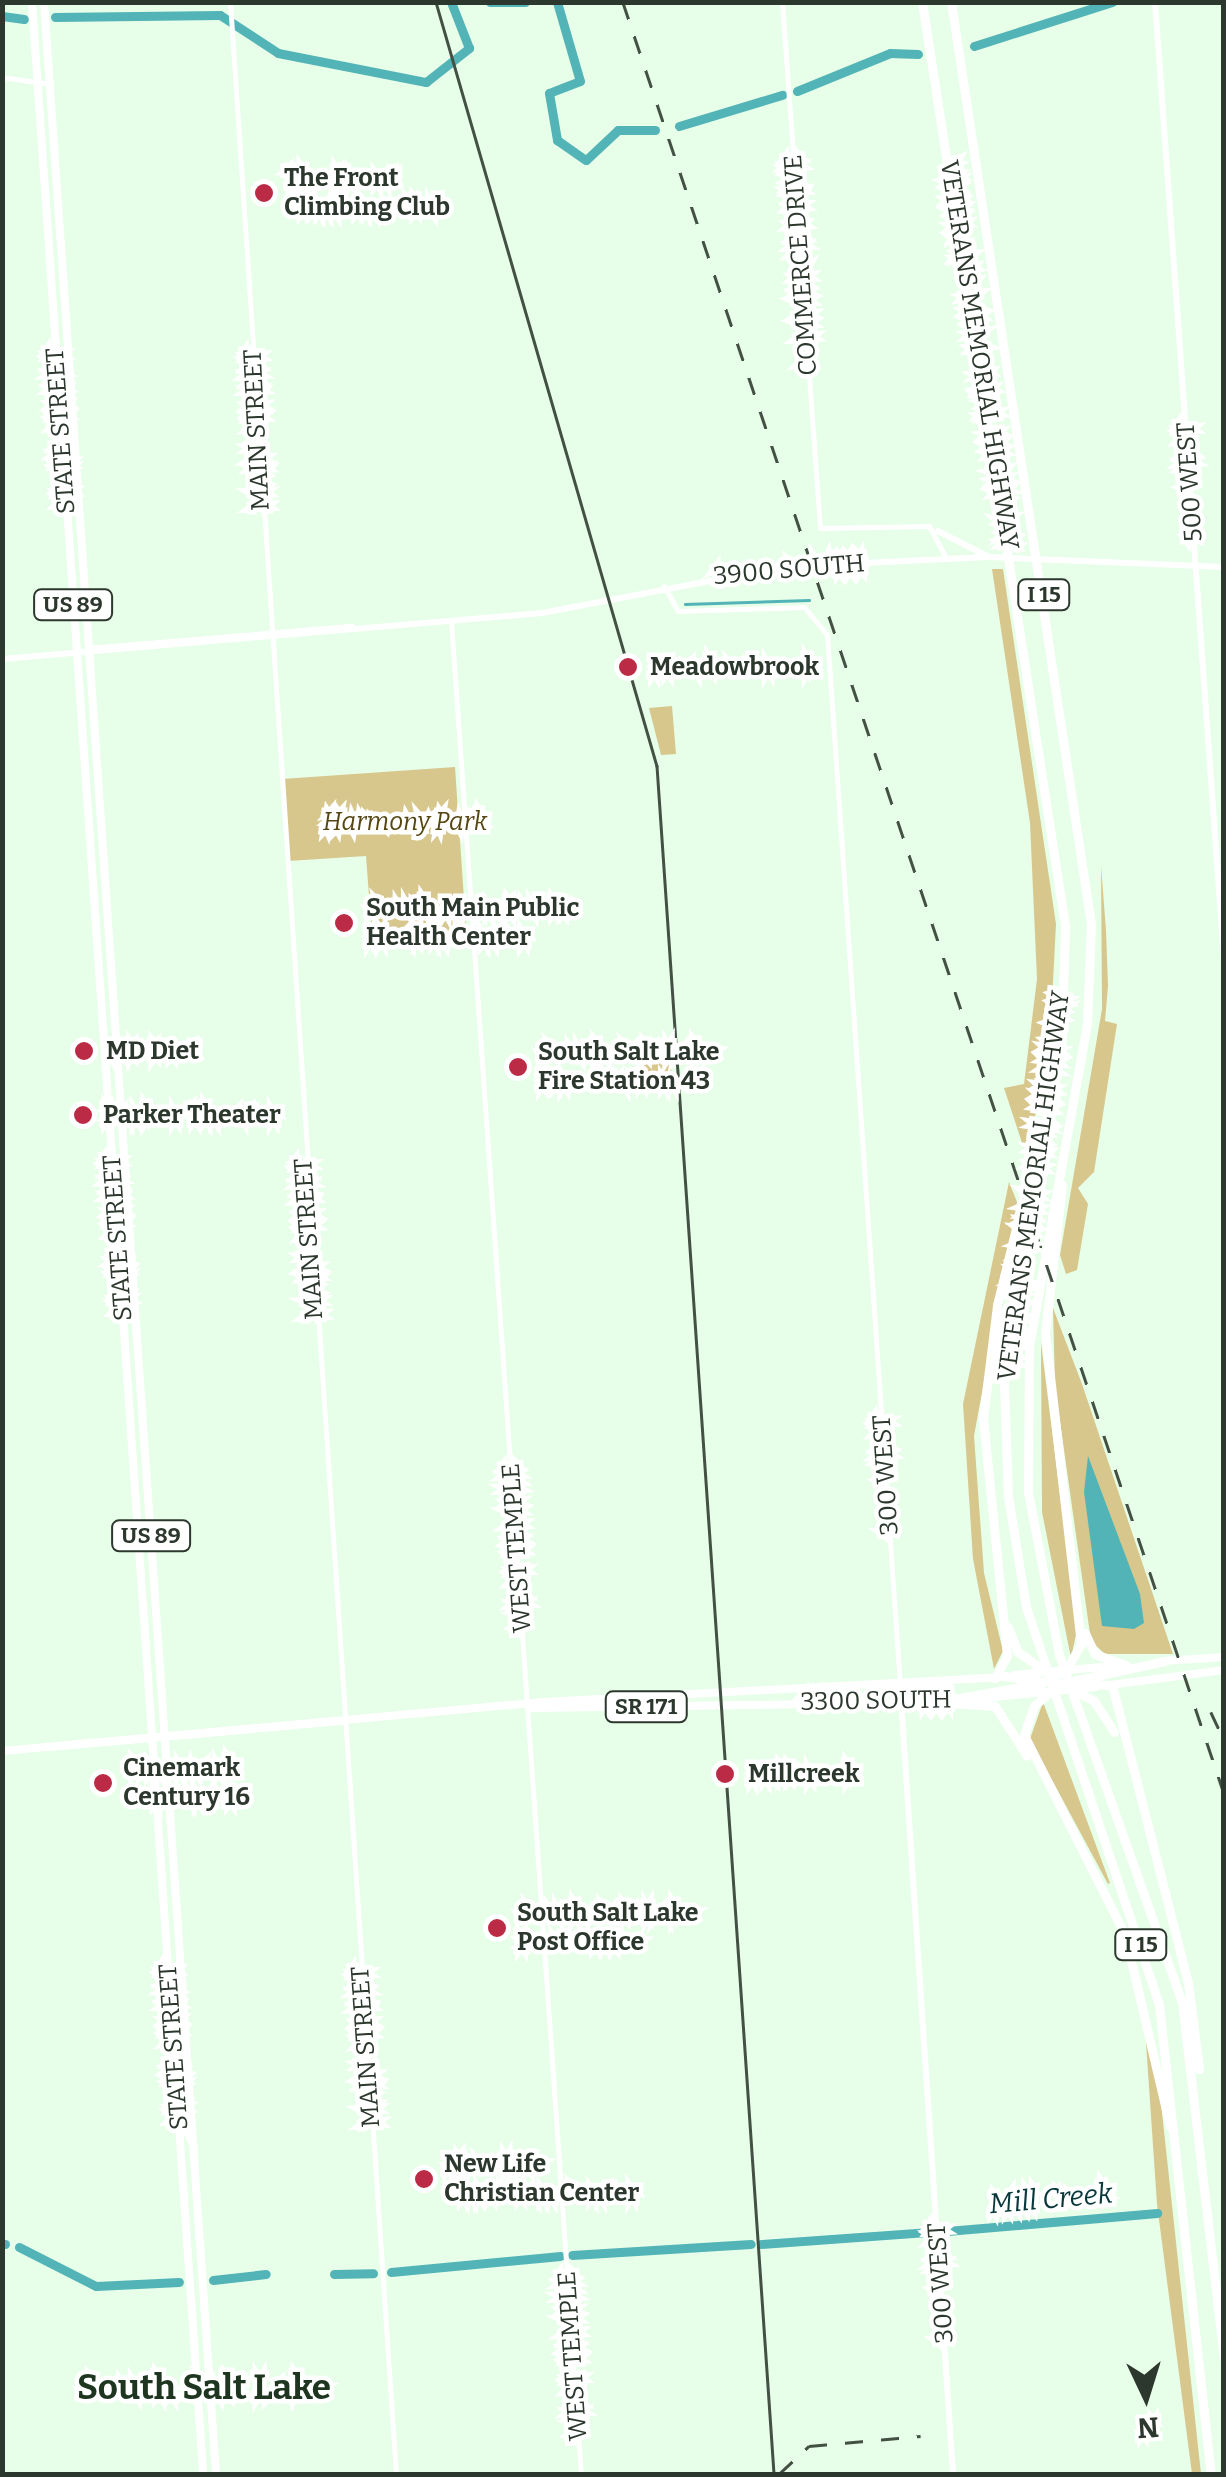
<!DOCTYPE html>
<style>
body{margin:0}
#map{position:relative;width:1226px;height:2477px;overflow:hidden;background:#e7fee8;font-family:Bitter,serif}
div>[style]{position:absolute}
.green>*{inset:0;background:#d7c78d}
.round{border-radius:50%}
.water>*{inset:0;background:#53b4b7}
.stream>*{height:2.5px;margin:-1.25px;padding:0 1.25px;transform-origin:1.25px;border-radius:1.25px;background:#53b4b7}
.river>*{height:9px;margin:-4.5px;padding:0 4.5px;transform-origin:4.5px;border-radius:4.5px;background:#53b4b7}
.tertiary>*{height:5px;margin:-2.5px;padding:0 2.5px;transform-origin:2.5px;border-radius:2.5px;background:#fff}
.secondary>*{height:6px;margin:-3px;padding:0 3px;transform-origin:3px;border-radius:3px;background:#fff}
.primary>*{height:8px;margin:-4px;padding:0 4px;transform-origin:4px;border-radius:4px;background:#fff}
.motorway>*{height:9px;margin:-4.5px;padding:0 4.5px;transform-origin:4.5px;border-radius:4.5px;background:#fff}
.tram>*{height:2.5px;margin:-1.25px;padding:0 1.25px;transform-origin:1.25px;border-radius:1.25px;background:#435044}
.rail>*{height:2.5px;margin-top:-1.25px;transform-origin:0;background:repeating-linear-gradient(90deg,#435044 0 18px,transparent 0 36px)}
.dots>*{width:28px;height:28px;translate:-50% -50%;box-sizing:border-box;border:5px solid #fff;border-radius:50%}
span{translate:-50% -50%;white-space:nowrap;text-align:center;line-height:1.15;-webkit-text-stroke:9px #fff;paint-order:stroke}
.shield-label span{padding:2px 8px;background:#fff;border:2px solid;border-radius:8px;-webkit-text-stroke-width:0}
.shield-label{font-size:22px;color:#2c382d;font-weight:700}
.poi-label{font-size:25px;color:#2c382d;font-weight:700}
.left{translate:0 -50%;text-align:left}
.street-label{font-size:25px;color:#2c382d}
.park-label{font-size:25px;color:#554711;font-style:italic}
.water-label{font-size:28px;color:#08383a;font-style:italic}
.district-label{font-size:35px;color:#1e3620;font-weight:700}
.frame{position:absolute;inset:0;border:5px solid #2c382d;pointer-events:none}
.north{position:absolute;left:1096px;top:2347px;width:100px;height:100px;-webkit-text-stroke:8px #fff;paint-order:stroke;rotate:176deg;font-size:28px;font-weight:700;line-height:40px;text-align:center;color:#2c382d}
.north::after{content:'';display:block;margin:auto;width:35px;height:45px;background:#2c382d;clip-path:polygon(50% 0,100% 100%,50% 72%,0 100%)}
</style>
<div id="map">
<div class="green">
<i style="clip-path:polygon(992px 569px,1003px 569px,1056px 924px,1050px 1039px,1027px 1158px,1004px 1088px,1024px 1084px,1037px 979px,1030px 823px)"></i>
<i style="clip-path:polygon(672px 706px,676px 754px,661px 755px,649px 708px)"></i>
<i style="clip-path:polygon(455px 767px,467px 943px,373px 949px,366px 856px,288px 861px,282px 779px)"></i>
<i style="clip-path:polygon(1101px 866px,1106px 930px,1108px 986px,1105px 1021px,1117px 1024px,1094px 1172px,1078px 1188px,1088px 1204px,1077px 1270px,1066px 1274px,1060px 1255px,1102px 1009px)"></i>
<i class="round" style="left:638px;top:1058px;width:34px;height:34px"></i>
<i style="clip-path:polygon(1009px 1182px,1017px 1202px,974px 1436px,984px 1573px,1003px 1651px,994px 1669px,973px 1559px,963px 1404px)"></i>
<i style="clip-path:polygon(1053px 1308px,1082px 1384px,1173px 1654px,1105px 1654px,1091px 1641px,1055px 1386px)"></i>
<i style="clip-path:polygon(1041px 1343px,1077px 1630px,1071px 1658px,1042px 1512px)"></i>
<i style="clip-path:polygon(1043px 1702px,1110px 1883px,1108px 1884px,1030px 1739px)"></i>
<i style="clip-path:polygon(1145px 2028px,1161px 2103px,1201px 2474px,1192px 2474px,1157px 2204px)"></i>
</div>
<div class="water">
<i style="clip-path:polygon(1088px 1456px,1140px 1594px,1144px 1623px,1134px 1629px,1102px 1626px,1084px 1492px)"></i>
</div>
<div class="stream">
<i style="left:685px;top:604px;width:124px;rotate:-1.8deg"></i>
</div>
<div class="river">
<i style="left:490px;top:2px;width:35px"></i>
<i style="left:557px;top:2px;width:82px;rotate:73.8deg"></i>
<i style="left:580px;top:81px;width:33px;rotate:159deg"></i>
<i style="left:549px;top:93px;width:48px;rotate:80.3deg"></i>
<i style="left:557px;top:140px;width:35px;rotate:35deg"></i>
<i style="left:586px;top:160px;width:44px;rotate:-43.2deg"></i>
<i style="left:618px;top:130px;width:37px"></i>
<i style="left:2px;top:16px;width:22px;rotate:8deg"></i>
<i style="left:55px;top:17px;width:165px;rotate:-0.7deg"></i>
<i style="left:220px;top:15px;width:69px;rotate:33.2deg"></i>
<i style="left:278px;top:53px;width:151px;rotate:11.1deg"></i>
<i style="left:426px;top:82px;width:55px;rotate:-38.3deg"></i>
<i style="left:469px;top:48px;width:49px;rotate:-111.4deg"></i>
<i style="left:974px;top:46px;width:145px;rotate:-17.7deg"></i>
<i style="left:797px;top:91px;width:100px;rotate:-22.2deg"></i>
<i style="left:890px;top:53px;width:28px;rotate:2deg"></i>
<i style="left:679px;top:126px;width:108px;rotate:-16.8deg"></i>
<i style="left:947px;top:2231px;width:211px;rotate:-4.9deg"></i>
<i style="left:2px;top:2244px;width:3px"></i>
<i style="left:761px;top:2244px;width:166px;rotate:-4.1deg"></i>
<i style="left:19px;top:2247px;width:86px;rotate:26.9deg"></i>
<i style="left:96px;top:2286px;width:83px;rotate:-2.8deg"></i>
<i style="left:572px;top:2255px;width:179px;rotate:-3.5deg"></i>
<i style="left:391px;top:2272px;width:170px;rotate:-5.4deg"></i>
<i style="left:334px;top:2274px;width:39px;rotate:-1deg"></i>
<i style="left:213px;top:2280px;width:53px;rotate:-6.5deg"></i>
</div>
<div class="tertiary">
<i style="left:230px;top:2px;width:2478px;rotate:86.16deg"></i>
<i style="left:782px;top:2px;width:527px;rotate:85.87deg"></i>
<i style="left:820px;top:528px;width:109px;rotate:-1.1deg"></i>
<i style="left:929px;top:526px;width:36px;rotate:62deg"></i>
<i style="left:2px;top:77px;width:48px;rotate:8.5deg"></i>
<i style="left:664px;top:586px;width:29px;rotate:61deg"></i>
<i style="left:678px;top:611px;width:126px;rotate:-1.8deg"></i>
<i style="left:804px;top:607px;width:35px;rotate:50deg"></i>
<i style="left:827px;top:634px;width:1054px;rotate:86.03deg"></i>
<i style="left:451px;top:621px;width:1858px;rotate:85.99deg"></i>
</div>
<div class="secondary">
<i style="left:1155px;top:2px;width:961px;rotate:85.88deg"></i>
<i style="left:938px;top:531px;width:55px;rotate:27deg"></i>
<i style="left:88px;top:649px;width:265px;rotate:-4.8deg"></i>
<i style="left:2px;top:659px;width:542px;rotate:-4.87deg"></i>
<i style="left:542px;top:613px;width:245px;rotate:-10.8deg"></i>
<i style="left:783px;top:567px;width:205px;rotate:-2.8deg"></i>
<i style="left:988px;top:557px;width:236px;rotate:2.4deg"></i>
<i style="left:900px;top:1686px;width:790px;rotate:86.15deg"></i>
</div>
<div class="primary">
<i style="left:32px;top:2px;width:2478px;rotate:86.04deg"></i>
<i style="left:44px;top:2px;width:2478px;rotate:86.02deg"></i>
<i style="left:1163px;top:1661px;width:61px;rotate:-3.8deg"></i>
<i style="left:1014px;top:1675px;width:110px;rotate:-5.2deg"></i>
<i style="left:1110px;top:1685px;width:115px;rotate:-7.5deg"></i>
<i style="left:976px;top:1699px;width:121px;rotate:-5.7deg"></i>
<i style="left:532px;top:1708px;width:405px;rotate:-0.8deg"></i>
<i style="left:50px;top:1747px;width:294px;rotate:-5.1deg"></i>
<i style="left:2px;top:1751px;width:544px;rotate:-5.17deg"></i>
<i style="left:544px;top:1702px;width:457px;rotate:-3.1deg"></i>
<i style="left:178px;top:2111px;width:39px;rotate:66deg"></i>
</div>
<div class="motorway">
<i style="left:922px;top:2px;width:935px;rotate:81.2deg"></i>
<i style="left:1065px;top:926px;width:101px;rotate:91.7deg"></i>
<i style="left:1062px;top:1027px;width:361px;rotate:99.3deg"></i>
<i style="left:1004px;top:1383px;width:113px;rotate:88deg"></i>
<i style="left:1008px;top:1496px;width:112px;rotate:80.8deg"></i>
<i style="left:1026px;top:1607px;width:420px;rotate:71.5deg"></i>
<i style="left:1159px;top:2005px;width:472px;rotate:83.7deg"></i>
<i style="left:951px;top:2px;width:933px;rotate:81.37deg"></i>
<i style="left:1091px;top:924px;width:100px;rotate:92.3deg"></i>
<i style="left:1087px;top:1024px;width:328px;rotate:100.2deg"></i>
<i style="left:1029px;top:1347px;width:145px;rotate:90.4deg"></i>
<i style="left:1028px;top:1492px;width:166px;rotate:79.2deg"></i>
<i style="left:1059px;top:1655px;width:368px;rotate:70.5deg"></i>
<i style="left:1182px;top:2002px;width:358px;rotate:83.3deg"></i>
<i style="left:1008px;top:1627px;width:26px;rotate:69deg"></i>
<i style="left:1017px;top:1651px;width:39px;rotate:36deg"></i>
<i style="left:1085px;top:1633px;width:23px;rotate:65deg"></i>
<i style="left:1095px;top:1654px;width:33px;rotate:20deg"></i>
<i style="left:1165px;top:1661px;width:108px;rotate:167.8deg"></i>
<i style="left:1059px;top:1684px;width:33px;rotate:139deg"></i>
<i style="left:1034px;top:1706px;width:31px;rotate:109deg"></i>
<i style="left:1024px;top:1735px;width:224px;rotate:63.2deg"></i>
<i style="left:1125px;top:1935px;width:197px;rotate:76.8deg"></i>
<i style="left:1004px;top:1676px;width:41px;rotate:8.3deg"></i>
<i style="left:995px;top:1678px;width:26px;rotate:-62deg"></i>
<i style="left:1007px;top:1655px;width:238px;rotate:-95.8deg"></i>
<i style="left:983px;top:1418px;width:114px;rotate:-82.9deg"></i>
<i style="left:997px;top:1305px;width:154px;rotate:-76.1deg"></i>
<i style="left:1073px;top:1681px;width:33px;rotate:7deg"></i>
<i style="left:1112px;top:1685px;width:308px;rotate:75.7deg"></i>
<i style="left:1188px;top:1983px;width:87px;rotate:82.7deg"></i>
<i style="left:1069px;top:1688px;width:28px;rotate:27deg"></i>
<i style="left:1094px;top:1701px;width:37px;rotate:57deg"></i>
<i style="left:943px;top:1701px;width:101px;rotate:-10.3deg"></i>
<i style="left:1042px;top:1683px;width:27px;rotate:-28deg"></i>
<i style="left:1066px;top:1670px;width:30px;rotate:-60deg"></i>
<i style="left:1081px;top:1644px;width:313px;rotate:-96.6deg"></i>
<i style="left:1045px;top:1333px;width:149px;rotate:-83.4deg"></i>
<i style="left:933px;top:1702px;width:62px;rotate:3.7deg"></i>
<i style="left:995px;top:1706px;width:59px;rotate:57.4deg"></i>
</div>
<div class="tram">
<i style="left:436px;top:2px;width:795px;rotate:73.87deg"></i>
<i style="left:657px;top:766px;width:1712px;rotate:86.08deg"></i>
</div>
<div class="rail">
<i style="left:623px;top:2px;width:1889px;rotate:71.45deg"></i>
<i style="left:1211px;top:1712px;width:31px;rotate:65deg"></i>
<i style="left:779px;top:2474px;width:41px;rotate:-43deg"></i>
<i style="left:809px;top:2446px;width:112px;rotate:-5.1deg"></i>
</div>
<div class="dots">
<i style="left:264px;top:193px;background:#bc2b45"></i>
<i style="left:628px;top:667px;background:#bc2b45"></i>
<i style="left:344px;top:923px;background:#bc2b45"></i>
<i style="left:84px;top:1051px;background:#bc2b45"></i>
<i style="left:518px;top:1067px;background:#bc2b45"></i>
<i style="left:83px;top:1115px;background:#bc2b45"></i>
<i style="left:725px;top:1774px;background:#bc2b45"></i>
<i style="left:103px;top:1783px;background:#bc2b45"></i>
<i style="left:497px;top:1928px;background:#bc2b45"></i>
<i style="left:424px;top:2179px;background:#bc2b45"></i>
</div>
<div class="shield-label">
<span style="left:1044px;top:595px">I 15</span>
<span style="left:73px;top:605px">US 89</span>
<span style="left:151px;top:1536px">US 89</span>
<span style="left:646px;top:1707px">SR 171</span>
<span style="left:1141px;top:1945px">I 15</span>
</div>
<div class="poi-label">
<span class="left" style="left:284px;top:193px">The Front<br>Climbing Club</span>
<span class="left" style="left:650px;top:667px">Meadowbrook</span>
<span class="left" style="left:366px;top:923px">South Main Public<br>Health Center</span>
<span class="left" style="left:106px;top:1051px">MD Diet</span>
<span class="left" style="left:538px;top:1067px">South Salt Lake<br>Fire Station 43</span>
<span class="left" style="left:103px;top:1115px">Parker Theater</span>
<span class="left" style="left:123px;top:1783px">Cinemark<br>Century 16</span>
<span class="left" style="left:748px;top:1774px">Millcreek</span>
<span class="left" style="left:517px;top:1928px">South Salt Lake<br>Post Office</span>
<span class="left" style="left:444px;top:2179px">New Life<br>Christian Center</span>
</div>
<div class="street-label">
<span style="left:801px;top:265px;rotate:-94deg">COMMERCE DRIVE</span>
<span style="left:979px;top:355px;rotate:81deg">VETERANS MEMORIAL HIGHWAY</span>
<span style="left:257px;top:430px;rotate:-93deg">MAIN STREET</span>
<span style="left:61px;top:431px;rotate:-94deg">STATE STREET</span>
<span style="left:1190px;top:482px;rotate:-94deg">500 WEST</span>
<span style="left:789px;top:570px;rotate:-5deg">3900 SOUTH</span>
<span style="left:1034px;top:1186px;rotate:-82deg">VETERANS MEMORIAL HIGHWAY</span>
<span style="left:118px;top:1238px;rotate:-94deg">STATE STREET</span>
<span style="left:309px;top:1239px;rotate:-94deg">MAIN STREET</span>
<span style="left:886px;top:1475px;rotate:-94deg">300 WEST</span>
<span style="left:517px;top:1548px;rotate:-94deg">WEST TEMPLE</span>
<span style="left:876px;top:1701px;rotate:-1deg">3300 SOUTH</span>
<span style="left:174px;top:2047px;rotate:-94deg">STATE STREET</span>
<span style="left:366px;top:2047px;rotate:-94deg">MAIN STREET</span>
<span style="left:941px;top:2283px;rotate:-94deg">300 WEST</span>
<span style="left:573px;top:2356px;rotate:-94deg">WEST TEMPLE</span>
</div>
<div class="park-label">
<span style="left:405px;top:822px">Harmony Park</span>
</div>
<div class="water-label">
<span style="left:1051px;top:2199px;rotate:-5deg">Mill Creek</span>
</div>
<div class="district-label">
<span style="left:204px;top:2387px">South Salt Lake</span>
</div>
<div class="frame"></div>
<div class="north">N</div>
</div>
